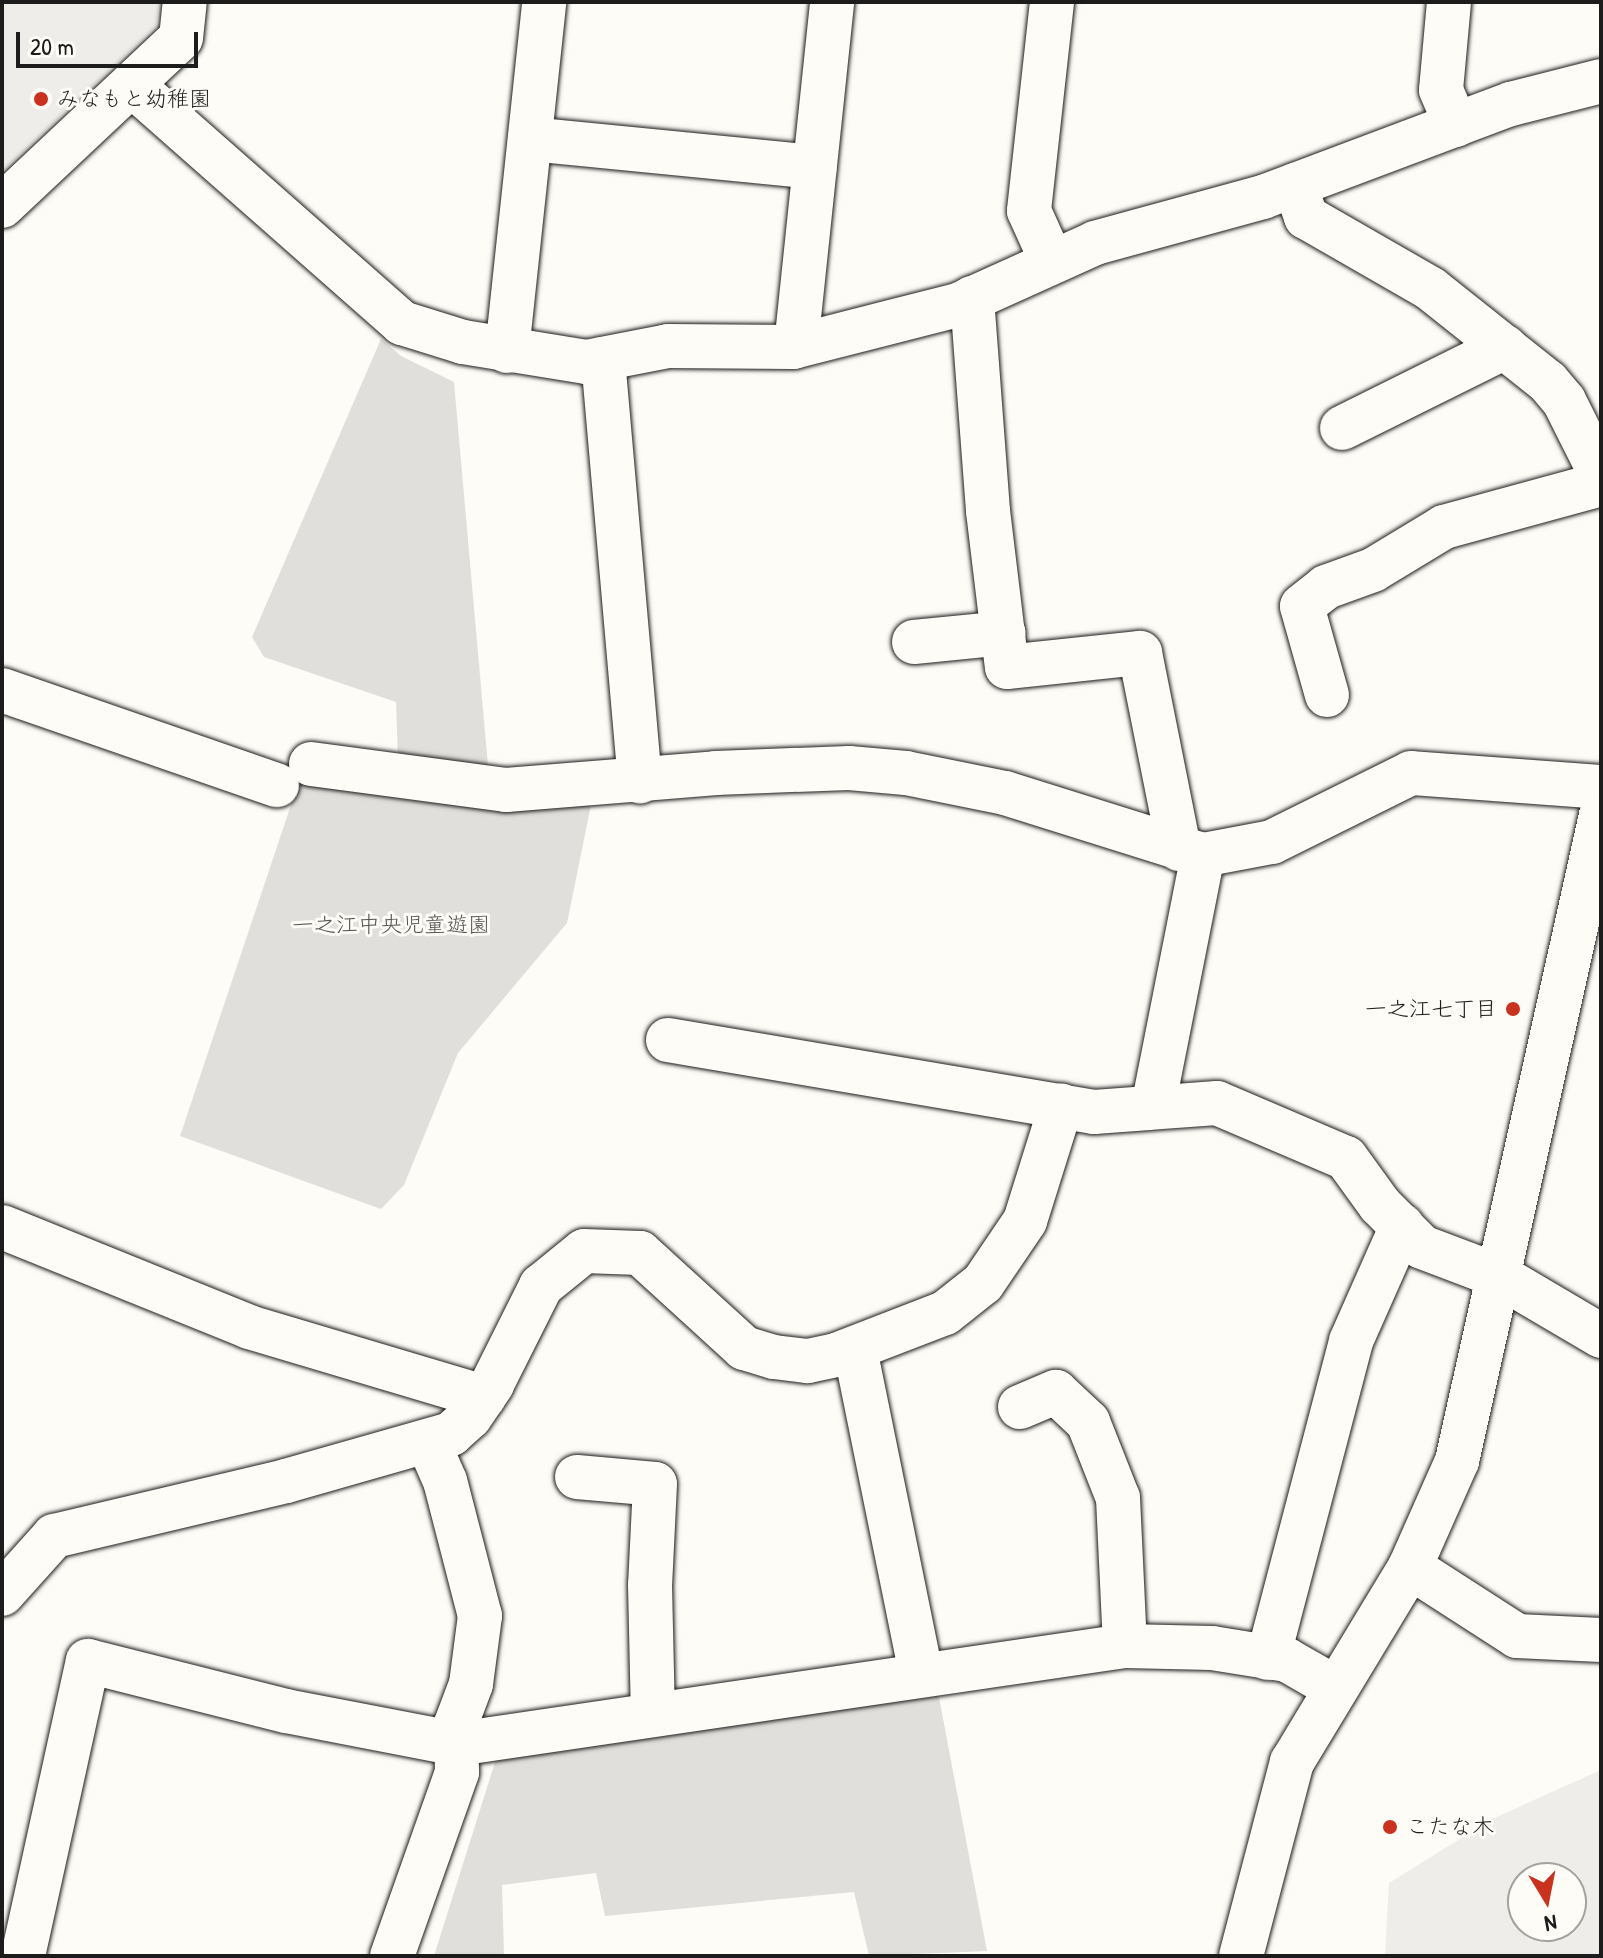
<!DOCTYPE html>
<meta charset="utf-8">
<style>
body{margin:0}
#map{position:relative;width:1603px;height:1958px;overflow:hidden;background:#fdfcf7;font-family:"Patrick Hand","Klee One",sans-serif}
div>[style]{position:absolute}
.built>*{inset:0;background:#eeede9}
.green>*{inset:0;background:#e0dfdb}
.roads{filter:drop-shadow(0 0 2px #1c1c1c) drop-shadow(0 0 2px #1c1c1c)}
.minor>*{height:44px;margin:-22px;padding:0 22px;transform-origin:22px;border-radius:22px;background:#fdfcf7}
.dots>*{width:22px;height:22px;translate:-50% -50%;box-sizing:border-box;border:4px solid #fdfcf7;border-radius:50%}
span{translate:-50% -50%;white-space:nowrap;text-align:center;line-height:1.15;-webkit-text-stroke:6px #fdfcf7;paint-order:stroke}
.poi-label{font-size:22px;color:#1c1c1c}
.left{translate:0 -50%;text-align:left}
.right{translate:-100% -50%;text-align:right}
.park-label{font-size:22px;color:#575655}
.frame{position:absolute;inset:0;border:4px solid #1c1c1c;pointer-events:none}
.north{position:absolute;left:1507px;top:1862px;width:80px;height:80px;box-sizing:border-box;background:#fdfcf7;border:2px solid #a3a29f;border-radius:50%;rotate:170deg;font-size:22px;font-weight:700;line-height:32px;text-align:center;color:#1c1c1c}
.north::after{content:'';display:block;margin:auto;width:28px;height:36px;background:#c8321e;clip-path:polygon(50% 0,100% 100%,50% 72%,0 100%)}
.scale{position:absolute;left:16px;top:32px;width:182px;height:36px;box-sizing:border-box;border:4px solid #1c1c1c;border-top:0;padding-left:10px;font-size:24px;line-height:28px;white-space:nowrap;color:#1c1c1c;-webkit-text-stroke:6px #fdfcf7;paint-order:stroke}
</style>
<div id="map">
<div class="built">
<i style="clip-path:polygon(2px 2px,159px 2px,156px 26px,2px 171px)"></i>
<i style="clip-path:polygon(evenodd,1601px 1770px,1601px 1956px,1385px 1956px,1389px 1883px,1492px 1819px,1601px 1770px,1523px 1878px,1571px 1878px,1571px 1926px,1523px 1926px,1523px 1878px)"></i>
</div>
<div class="green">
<i style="clip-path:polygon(381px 339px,401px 356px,454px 382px,488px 766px,398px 760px,396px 702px,264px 657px,252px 637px)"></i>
<i style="clip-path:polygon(301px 775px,593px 795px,567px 923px,458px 1053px,404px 1185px,381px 1209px,180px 1136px)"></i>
<i style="clip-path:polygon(938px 1692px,987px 1951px,869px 1956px,854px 1892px,605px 1916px,596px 1873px,502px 1885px,504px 1956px,434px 1956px,496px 1759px)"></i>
</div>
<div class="roads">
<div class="minor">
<i style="left:1052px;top:2px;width:210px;rotate:96.3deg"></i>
<i style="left:1029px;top:211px;width:56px;rotate:65.7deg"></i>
<i style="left:1449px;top:2px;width:88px;rotate:95.2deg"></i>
<i style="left:1441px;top:90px;width:38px;rotate:67deg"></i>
<i style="left:132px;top:85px;width:360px;rotate:41.4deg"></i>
<i style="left:402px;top:323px;width:64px;rotate:17.3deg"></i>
<i style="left:463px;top:342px;width:125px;rotate:9.2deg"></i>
<i style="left:586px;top:362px;width:84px;rotate:-11deg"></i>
<i style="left:668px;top:346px;width:125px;rotate:0.5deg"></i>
<i style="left:793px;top:347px;width:170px;rotate:-14.3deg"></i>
<i style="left:958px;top:305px;width:150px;rotate:-24.3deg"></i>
<i style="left:1095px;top:243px;width:174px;rotate:-15.3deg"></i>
<i style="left:1263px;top:197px;width:265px;rotate:-20.6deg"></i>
<i style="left:1511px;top:104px;width:93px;rotate:-14.3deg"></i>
<i style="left:530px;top:139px;width:286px;rotate:5.6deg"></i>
<i style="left:1295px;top:185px;width:34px;rotate:71deg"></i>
<i style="left:1306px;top:217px;width:144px;rotate:29.9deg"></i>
<i style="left:1431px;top:289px;width:149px;rotate:38.5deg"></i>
<i style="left:1548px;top:382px;width:25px;rotate:50deg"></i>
<i style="left:1564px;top:401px;width:83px;rotate:63.4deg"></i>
<i style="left:2px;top:206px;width:245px;rotate:-43.2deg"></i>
<i style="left:181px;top:38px;width:36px;rotate:-84deg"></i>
<i style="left:972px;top:298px;width:214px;rotate:85.7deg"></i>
<i style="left:988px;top:511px;width:157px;rotate:83.1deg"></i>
<i style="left:1007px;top:667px;width:134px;rotate:-6deg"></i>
<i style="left:1140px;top:653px;width:200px;rotate:78.7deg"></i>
<i style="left:796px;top:346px;width:346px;rotate:-84deg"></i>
<i style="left:507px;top:351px;width:351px;rotate:-83.9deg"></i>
<i style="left:603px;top:359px;width:424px;rotate:85deg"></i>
<i style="left:1342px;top:428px;width:182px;rotate:-26.4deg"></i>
<i style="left:914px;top:642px;width:90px;rotate:-5.7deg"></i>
<i style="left:2px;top:690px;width:291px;rotate:19.1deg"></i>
<i style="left:1327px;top:695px;width:92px;rotate:-105.7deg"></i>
<i style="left:1302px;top:606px;width:31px;rotate:-38deg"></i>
<i style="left:1326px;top:587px;width:50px;rotate:-19.9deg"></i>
<i style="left:1373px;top:570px;width:83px;rotate:-31.2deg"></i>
<i style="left:1444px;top:527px;width:163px;rotate:-15.3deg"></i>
<i style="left:311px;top:764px;width:197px;rotate:7.6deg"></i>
<i style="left:506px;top:790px;width:211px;rotate:-4.6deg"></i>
<i style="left:716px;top:773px;width:133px;rotate:-2.2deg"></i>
<i style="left:849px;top:768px;width:57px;rotate:5deg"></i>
<i style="left:906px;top:773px;width:101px;rotate:11.4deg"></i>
<i style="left:1005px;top:793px;width:207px;rotate:17.4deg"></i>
<i style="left:1203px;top:855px;width:70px;rotate:-10.7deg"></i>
<i style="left:1272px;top:842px;width:155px;rotate:-26.4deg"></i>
<i style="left:1411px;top:773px;width:191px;rotate:4.2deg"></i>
<i style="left:668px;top:1040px;width:432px;rotate:9.6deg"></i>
<i style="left:1094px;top:1112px;width:123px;rotate:-4.2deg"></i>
<i style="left:1217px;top:1103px;width:140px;rotate:23.1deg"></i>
<i style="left:1346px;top:1158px;width:58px;rotate:54.1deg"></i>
<i style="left:1380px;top:1205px;width:59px;rotate:45deg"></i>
<i style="left:1422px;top:1247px;width:85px;rotate:20.8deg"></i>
<i style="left:1501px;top:1277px;width:116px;rotate:30.5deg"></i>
<i style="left:1153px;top:1107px;width:257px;rotate:-78.8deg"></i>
<i style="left:2px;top:1227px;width:266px;rotate:22deg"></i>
<i style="left:249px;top:1327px;width:245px;rotate:16.6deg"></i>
<i style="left:855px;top:1349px;width:332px;rotate:78.5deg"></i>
<i style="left:1020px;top:1407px;width:39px;rotate:-23deg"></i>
<i style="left:1056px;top:1392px;width:44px;rotate:43.2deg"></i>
<i style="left:1088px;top:1422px;width:82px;rotate:68.5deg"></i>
<i style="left:1118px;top:1498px;width:148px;rotate:87.3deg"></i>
<i style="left:577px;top:1477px;width:78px;rotate:5.1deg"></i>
<i style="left:655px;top:1484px;width:101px;rotate:92.8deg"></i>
<i style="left:650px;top:1585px;width:128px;rotate:88.7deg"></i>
<i style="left:1410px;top:1567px;width:127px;rotate:32.8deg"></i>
<i style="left:1517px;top:1636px;width:84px;rotate:2.7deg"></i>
<i style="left:2px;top:1594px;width:78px;rotate:-48.1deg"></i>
<i style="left:54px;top:1536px;width:238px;rotate:-13.3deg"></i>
<i style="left:286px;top:1481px;width:172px;rotate:-15.9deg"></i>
<i style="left:451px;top:1434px;width:25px;rotate:-42deg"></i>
<i style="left:470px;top:1417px;width:40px;rotate:-56deg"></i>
<i style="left:492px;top:1384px;width:110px;rotate:-63.4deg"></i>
<i style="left:541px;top:1286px;width:55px;rotate:-39.1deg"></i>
<i style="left:584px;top:1251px;width:56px;rotate:2deg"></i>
<i style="left:640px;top:1253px;width:141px;rotate:42.4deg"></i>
<i style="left:744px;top:1348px;width:31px;rotate:17deg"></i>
<i style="left:774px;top:1357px;width:34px;rotate:7deg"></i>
<i style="left:808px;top:1361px;width:29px;rotate:-12deg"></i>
<i style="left:836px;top:1355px;width:117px;rotate:-21.1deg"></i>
<i style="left:945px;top:1313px;width:48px;rotate:-38.3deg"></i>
<i style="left:983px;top:1283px;width:75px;rotate:-55.9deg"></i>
<i style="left:1025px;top:1221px;width:121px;rotate:-72.6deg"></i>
<i style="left:1268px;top:1658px;width:328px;rotate:-75.3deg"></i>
<i style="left:1351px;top:1341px;width:126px;rotate:-66.1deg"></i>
<i style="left:23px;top:1956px;width:302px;rotate:-77.6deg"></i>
<i style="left:88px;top:1661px;width:204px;rotate:14.2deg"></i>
<i style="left:286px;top:1711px;width:174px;rotate:10.9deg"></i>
<i style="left:457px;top:1744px;width:675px;rotate:-8.35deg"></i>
<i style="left:1125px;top:1646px;width:87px;rotate:1.3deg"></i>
<i style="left:1212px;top:1648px;width:76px;rotate:9.1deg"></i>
<i style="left:1287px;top:1660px;width:54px;rotate:29.9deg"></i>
<i style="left:392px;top:1956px;width:195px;rotate:-70.5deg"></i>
<i style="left:457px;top:1772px;width:48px;rotate:-91.2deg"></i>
<i style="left:456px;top:1724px;width:43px;rotate:-69.4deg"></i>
<i style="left:471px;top:1684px;width:69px;rotate:-82.5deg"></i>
<i style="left:480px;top:1616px;width:139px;rotate:-104.5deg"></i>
<i style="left:445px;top:1481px;width:43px;rotate:-113.6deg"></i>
<i style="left:1241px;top:1956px;width:201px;rotate:-75.3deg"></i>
<i style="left:1292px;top:1762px;width:228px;rotate:-58.8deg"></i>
<i style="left:1410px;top:1567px;width:116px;rotate:-66.1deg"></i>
<i style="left:1457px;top:1461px;width:662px;rotate:-77.43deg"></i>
</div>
</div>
<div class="dots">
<i style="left:41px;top:99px;background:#c8321e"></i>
<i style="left:1513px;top:1009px;background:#c8321e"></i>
<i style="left:1390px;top:1827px;background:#c8321e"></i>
</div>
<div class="poi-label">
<span class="left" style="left:57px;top:99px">みなもと幼稚園</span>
<span class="right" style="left:1497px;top:1009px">一之江七丁目</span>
<span class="left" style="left:1406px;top:1827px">こたな木</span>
</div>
<div class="park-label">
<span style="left:391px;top:925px">一之江中央児童遊園</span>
</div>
<div class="frame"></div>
<div class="north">N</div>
<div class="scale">20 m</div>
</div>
